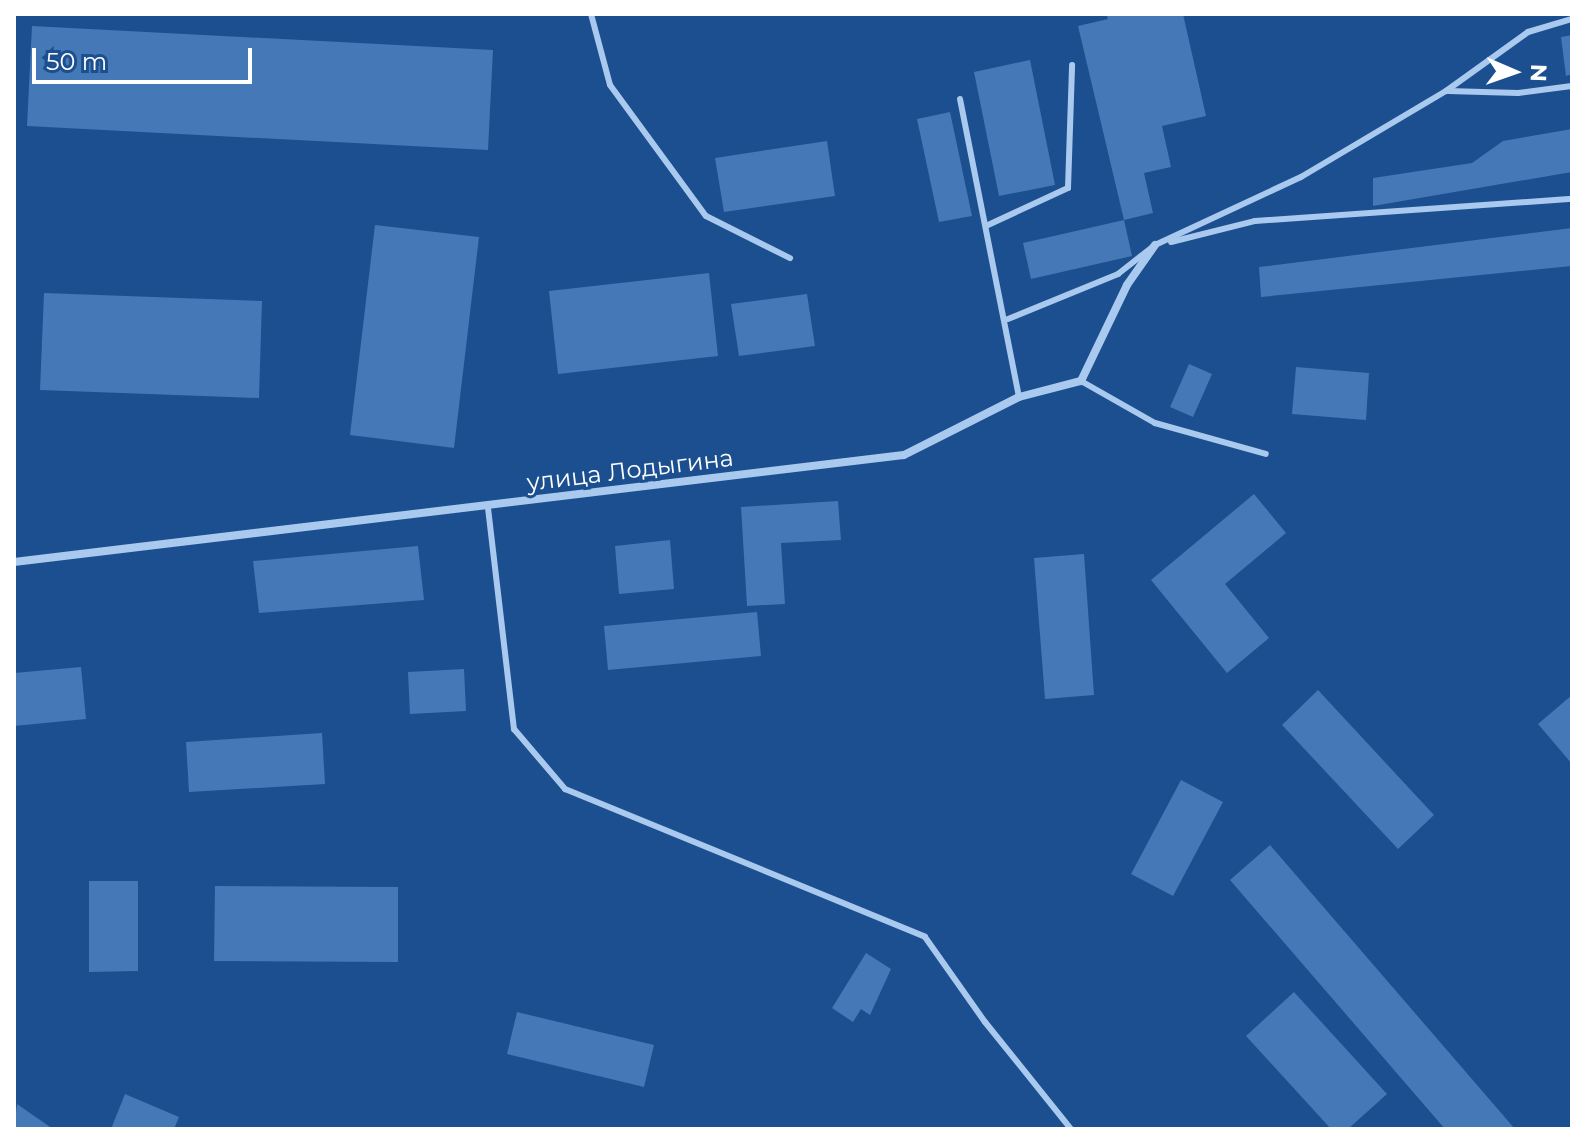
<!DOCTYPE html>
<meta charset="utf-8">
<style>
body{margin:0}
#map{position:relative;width:1586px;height:1143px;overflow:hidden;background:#1b4f8f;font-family:Montserrat,sans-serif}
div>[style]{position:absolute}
.building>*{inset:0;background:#4478b7}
.lane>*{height:6px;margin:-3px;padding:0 3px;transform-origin:3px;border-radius:3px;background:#a9c9ee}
.street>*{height:8px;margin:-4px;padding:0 4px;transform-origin:4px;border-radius:4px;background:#a9c9ee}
span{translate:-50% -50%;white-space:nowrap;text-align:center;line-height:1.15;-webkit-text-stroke:6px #1b4f8f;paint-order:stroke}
.street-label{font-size:24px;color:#fff}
.frame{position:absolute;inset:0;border:16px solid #fff;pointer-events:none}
.north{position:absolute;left:1474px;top:32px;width:80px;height:80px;-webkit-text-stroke:6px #1b4f8f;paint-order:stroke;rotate:92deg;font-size:22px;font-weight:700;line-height:32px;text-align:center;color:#fff}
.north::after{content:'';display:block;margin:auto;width:28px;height:36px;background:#fff;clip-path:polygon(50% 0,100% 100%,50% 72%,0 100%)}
.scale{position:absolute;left:32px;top:48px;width:220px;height:36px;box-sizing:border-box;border:4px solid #fff;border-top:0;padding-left:10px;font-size:24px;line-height:28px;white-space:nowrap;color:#fff;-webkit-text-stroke:6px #1b4f8f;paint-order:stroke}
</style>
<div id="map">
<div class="building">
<i style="clip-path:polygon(1106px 14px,1183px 14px,1206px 116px,1162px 126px,1171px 167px,1144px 173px,1153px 213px,1124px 220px,1078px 26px,1108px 19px)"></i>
<i style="clip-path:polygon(32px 26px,493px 50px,488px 150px,27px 126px)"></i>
<i style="clip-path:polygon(1572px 35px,1572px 74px,1566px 76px,1561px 37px)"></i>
<i style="clip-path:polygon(1030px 60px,1055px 185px,999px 196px,974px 72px)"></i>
<i style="clip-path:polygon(950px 112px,972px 216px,939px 222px,917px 119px)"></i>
<i style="clip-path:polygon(1572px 129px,1572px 172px,1373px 206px,1373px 178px,1472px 163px,1503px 141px)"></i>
<i style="clip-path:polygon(827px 141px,835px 196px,724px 212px,715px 158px)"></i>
<i style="clip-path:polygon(1124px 220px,1132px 256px,1031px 279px,1023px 243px)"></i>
<i style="clip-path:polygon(375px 225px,479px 237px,454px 448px,350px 435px)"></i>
<i style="clip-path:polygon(1572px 228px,1572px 266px,1261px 297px,1259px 267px)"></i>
<i style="clip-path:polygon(709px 273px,718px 356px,558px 374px,549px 291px)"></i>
<i style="clip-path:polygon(44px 293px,262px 301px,259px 398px,40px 390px)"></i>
<i style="clip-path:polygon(807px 294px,815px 346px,739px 356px,731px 304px)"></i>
<i style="clip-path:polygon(1189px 364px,1212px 374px,1193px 417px,1170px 407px)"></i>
<i style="clip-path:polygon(1296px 367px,1369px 373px,1366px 420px,1292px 414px)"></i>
<i style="clip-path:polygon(1254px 494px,1286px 533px,1225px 584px,1269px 638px,1227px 673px,1151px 580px)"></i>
<i style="clip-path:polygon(838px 501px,841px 540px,781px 543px,785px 604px,747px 606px,741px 507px)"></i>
<i style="clip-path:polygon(670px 540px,674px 589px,619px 594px,615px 546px)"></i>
<i style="clip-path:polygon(418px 546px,424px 600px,259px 613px,253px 561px)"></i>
<i style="clip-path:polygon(1084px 554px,1094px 695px,1045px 699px,1034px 558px)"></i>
<i style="clip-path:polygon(757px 612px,761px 656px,608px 670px,604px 626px)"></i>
<i style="clip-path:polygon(81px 667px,86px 719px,14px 726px,14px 673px)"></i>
<i style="clip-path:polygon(464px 669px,466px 711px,410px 714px,408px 672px)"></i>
<i style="clip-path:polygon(1318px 690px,1434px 815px,1398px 849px,1282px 725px)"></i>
<i style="clip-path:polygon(1572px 695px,1572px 764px,1538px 724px)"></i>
<i style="clip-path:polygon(322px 733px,325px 784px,189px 792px,186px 742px)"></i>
<i style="clip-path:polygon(1181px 780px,1223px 802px,1173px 896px,1131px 874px)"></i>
<i style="clip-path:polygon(1270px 845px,1515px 1129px,1445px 1129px,1230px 880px)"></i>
<i style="clip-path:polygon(89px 881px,138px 881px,138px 971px,89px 972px)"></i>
<i style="clip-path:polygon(215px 886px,398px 887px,398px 962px,214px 961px)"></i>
<i style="clip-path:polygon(866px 953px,891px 969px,870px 1015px,861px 1009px,853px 1022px,832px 1008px)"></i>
<i style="clip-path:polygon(1294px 992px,1387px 1094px,1348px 1129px,1331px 1129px,1246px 1036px)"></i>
<i style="clip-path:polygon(517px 1012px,654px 1045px,644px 1087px,507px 1054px)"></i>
<i style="clip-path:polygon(125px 1094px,179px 1117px,174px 1129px,111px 1129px)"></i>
<i style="clip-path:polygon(17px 1104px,53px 1129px,14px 1129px)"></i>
</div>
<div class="lane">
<i style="left:591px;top:14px;width:73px;rotate:75deg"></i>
<i style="left:610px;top:85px;width:162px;rotate:53.8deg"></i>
<i style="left:706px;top:216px;width:94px;rotate:26.6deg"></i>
<i style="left:1448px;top:91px;width:70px;rotate:1.6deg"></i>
<i style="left:1518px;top:93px;width:54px;rotate:-7.4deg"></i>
<i style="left:960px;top:99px;width:304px;rotate:78.8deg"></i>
<i style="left:988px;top:225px;width:88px;rotate:-24.8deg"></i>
<i style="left:1068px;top:188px;width:123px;rotate:-88.1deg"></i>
<i style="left:1171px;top:242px;width:87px;rotate:-14deg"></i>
<i style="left:1255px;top:221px;width:318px;rotate:-4deg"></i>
<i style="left:1008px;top:319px;width:119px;rotate:-22.2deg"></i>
<i style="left:1118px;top:274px;width:47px;rotate:-38.1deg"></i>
<i style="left:1155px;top:245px;width:161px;rotate:-25deg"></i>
<i style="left:1301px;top:177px;width:169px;rotate:-30.7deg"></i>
<i style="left:1446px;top:91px;width:101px;rotate:-35.7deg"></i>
<i style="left:1528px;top:32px;width:46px;rotate:-16.5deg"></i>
<i style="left:1081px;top:381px;width:85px;rotate:29.6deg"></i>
<i style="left:1155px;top:423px;width:115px;rotate:15.6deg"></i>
<i style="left:488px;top:508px;width:223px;rotate:83.3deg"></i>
<i style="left:514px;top:729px;width:79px;rotate:49.6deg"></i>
<i style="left:565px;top:789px;width:389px;rotate:22.3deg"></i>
<i style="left:925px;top:937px;width:104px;rotate:54.8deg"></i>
<i style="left:985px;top:1022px;width:137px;rotate:51.2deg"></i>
</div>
<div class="street">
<i style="left:14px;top:562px;width:896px;rotate:-6.86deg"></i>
<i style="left:904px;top:455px;width:129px;rotate:-26.8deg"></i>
<i style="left:1019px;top:397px;width:64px;rotate:-14.5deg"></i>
<i style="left:1081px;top:381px;width:106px;rotate:-64.4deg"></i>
<i style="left:1127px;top:285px;width:49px;rotate:-55deg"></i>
</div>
<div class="street-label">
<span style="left:630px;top:470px;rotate:-7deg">улица Лодыгина</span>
</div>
<div class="frame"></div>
<div class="north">N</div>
<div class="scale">50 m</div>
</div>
